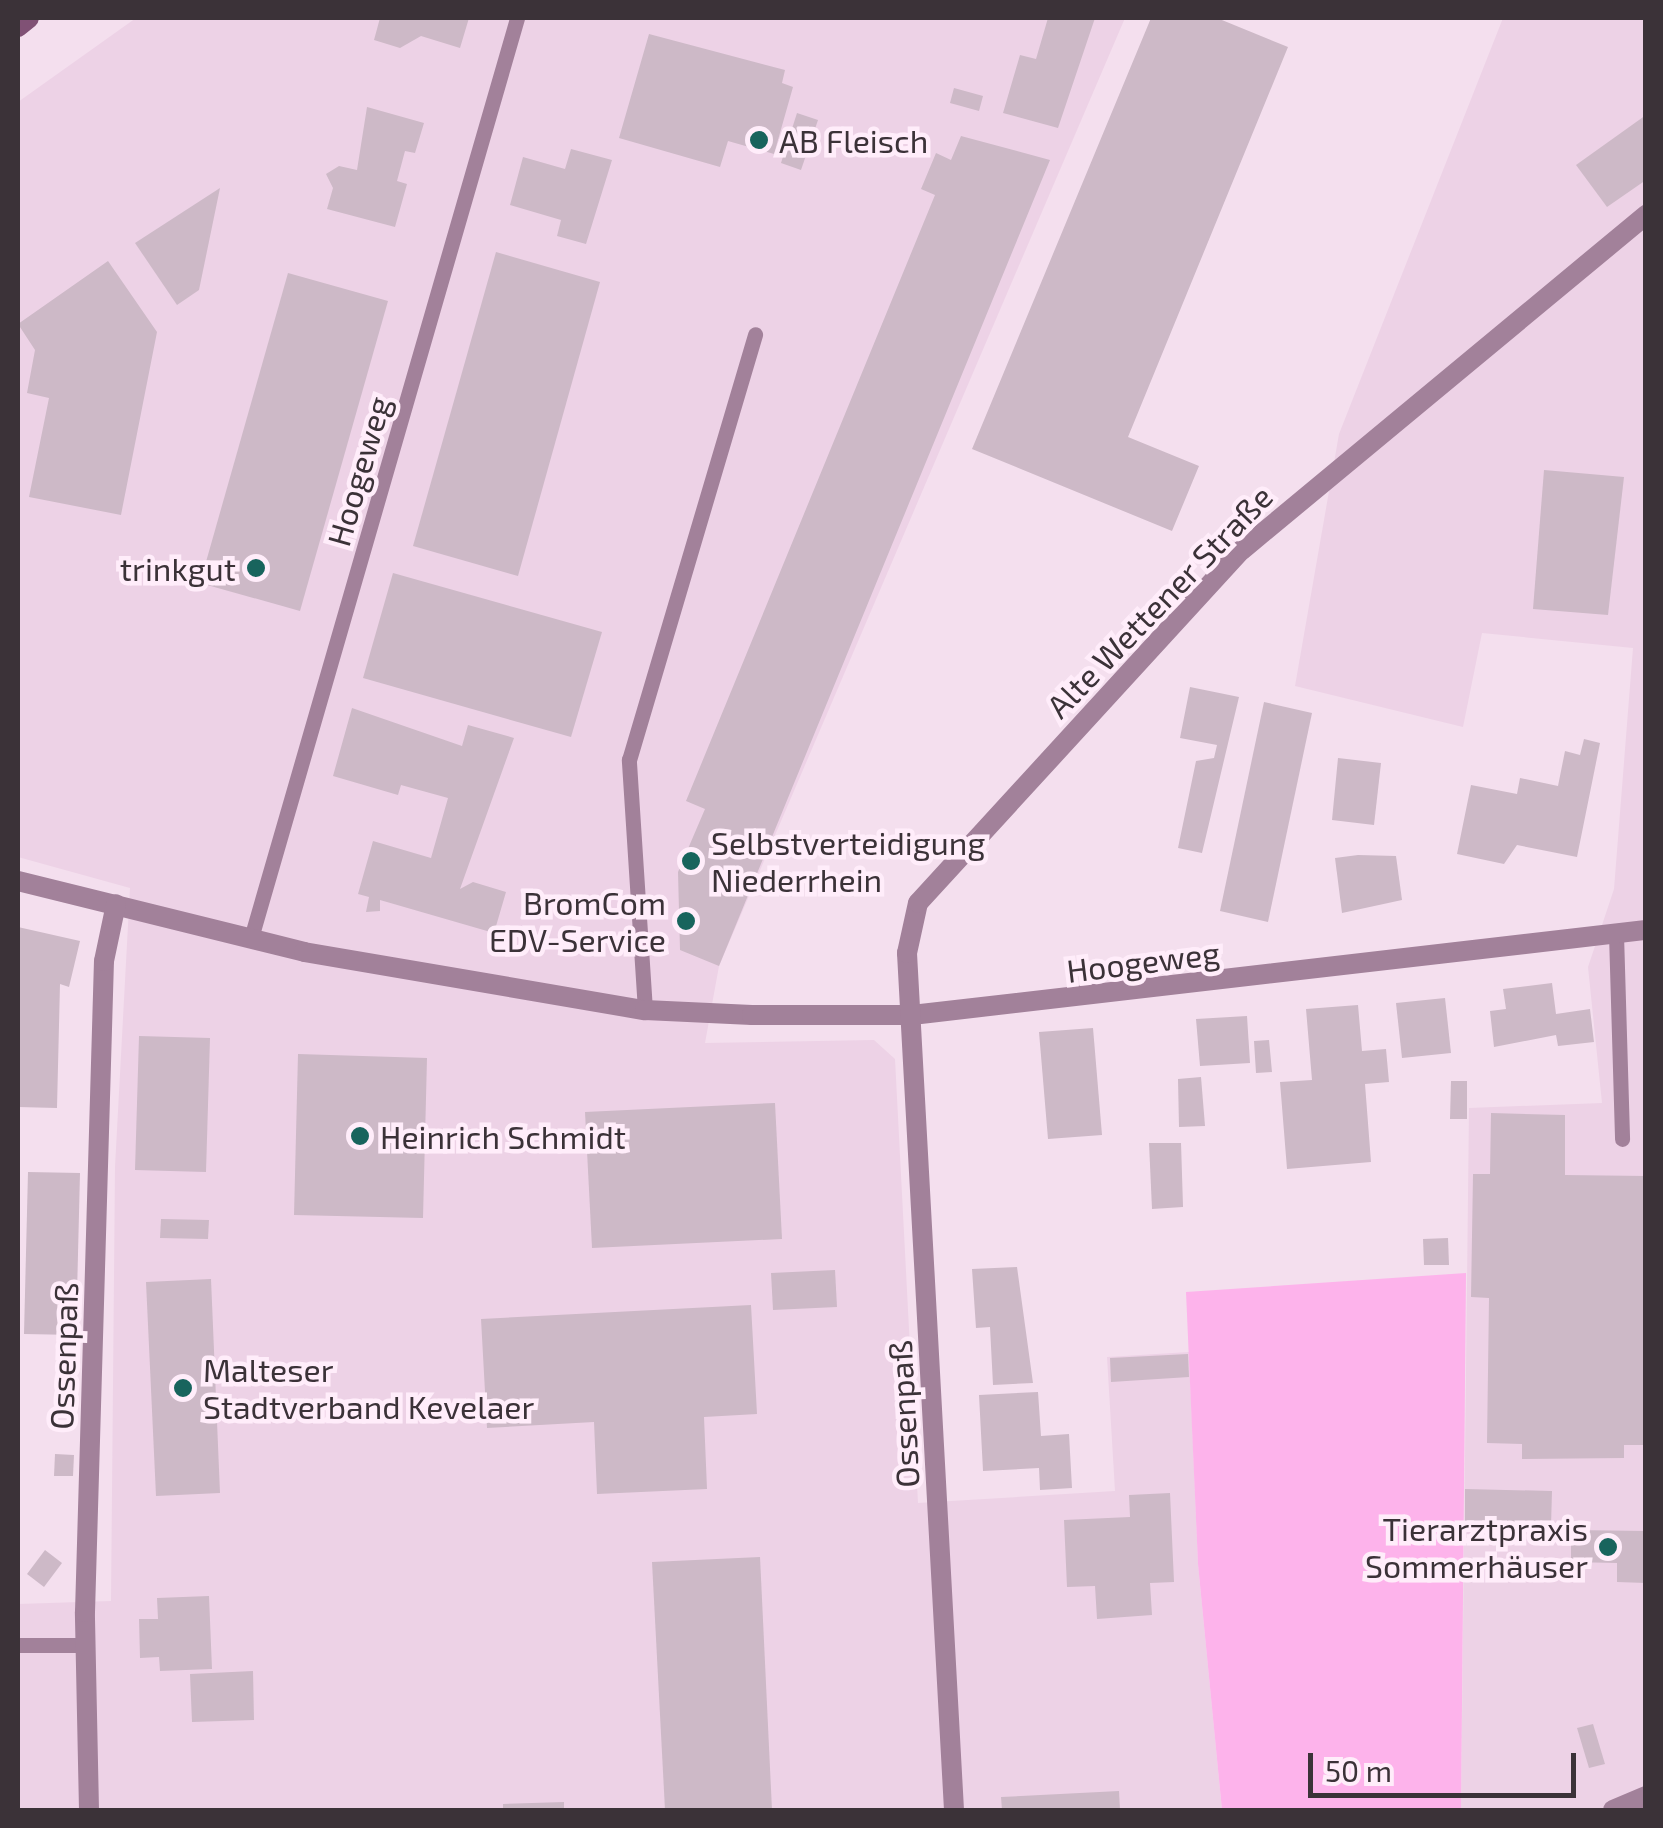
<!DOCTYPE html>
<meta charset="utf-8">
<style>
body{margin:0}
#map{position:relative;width:1663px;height:1828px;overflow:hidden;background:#f4dfee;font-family:"Exo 2",sans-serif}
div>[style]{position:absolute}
.built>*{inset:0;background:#edd2e6}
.green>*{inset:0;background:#fdb3eb}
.building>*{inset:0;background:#cdb9c7}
.lane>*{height:15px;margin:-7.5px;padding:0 7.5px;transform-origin:7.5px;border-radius:7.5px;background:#a2819a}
.street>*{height:20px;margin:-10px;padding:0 10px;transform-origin:10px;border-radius:10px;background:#a2819a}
.secondary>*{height:20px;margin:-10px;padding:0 10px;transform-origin:10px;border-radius:10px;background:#805175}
.dots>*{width:28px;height:28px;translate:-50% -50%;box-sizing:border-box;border:5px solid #ffedfa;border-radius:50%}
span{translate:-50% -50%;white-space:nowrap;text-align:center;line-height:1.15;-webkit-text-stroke:9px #ffedfa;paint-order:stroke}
.poi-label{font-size:32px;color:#3b3238}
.left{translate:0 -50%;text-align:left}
.right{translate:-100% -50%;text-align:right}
.street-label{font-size:32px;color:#3b3238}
.frame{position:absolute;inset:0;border:20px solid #3b3238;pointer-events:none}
.scale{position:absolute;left:1308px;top:1753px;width:268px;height:45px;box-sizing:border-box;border:5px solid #3b3238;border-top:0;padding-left:12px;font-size:30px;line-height:35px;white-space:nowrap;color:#3b3238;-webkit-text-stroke:8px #ffedfa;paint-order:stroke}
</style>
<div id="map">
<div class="built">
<i style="clip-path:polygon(136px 18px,1125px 18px,719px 966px,705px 1043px,874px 1040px,895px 1059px,918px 1503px,1115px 1491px,1107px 1357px,1189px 1352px,1198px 1564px,1222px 1810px,18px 1810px,18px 1604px,111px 1601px,115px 1167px,130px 888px,18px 857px,18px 102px)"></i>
<i style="clip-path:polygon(1503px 18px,1645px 18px,1645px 1810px,1461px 1810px,1469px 1108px,1602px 1103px,1588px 967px,1614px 889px,1633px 648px,1482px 633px,1463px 727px,1295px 686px,1339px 434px)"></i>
</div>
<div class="green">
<i style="clip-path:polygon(1466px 1273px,1461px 1810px,1222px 1810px,1198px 1564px,1186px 1292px)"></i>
</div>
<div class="building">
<i style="clip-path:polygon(380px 18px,469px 18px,460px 48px,421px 36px,400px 48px,374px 40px)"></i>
<i style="clip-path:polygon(1048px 18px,1095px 18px,1058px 128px,1003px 113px,1020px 55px,1036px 59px)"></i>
<i style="clip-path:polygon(1151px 18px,1217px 18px,1288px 47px,1128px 437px,1199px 466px,1172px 531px,972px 449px)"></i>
<i style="clip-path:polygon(649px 34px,785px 70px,782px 83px,793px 87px,774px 154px,728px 141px,720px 167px,619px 138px)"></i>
<i style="clip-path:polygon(954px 88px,983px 96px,979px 111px,950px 103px)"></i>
<i style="clip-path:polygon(367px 107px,424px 123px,415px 153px,405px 151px,397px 181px,407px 184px,395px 227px,327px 209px,333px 188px,326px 174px,339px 166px,357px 170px)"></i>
<i style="clip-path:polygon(797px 113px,818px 120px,801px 170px,781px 163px)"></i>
<i style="clip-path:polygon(1646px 115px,1646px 180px,1607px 207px,1576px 165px)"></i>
<i style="clip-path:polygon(961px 136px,1050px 160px,719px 966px,680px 950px,678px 872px,705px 809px,686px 801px,935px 195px,921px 189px,936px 153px,951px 160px)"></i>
<i style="clip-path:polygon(571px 149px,612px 160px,586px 244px,557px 236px,561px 220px,510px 205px,523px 157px,565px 169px)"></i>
<i style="clip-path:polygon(220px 188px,199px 290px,177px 305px,135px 243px)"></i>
<i style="clip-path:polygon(496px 252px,600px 282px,518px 576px,413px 546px)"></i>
<i style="clip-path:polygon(108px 261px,157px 332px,121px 515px,29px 497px,49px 398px,27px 393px,35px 350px,18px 324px)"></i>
<i style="clip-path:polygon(288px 273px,388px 301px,300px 611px,200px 583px)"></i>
<i style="clip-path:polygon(1544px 470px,1624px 477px,1608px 615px,1533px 609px)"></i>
<i style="clip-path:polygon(393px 573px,602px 632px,571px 737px,363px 678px)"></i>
<i style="clip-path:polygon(1190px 687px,1239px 697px,1202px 853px,1178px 848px,1196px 761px,1214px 758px,1217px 745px,1180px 738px)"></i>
<i style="clip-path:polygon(1264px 702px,1312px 713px,1268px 922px,1220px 911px)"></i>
<i style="clip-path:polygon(352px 708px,462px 746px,468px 725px,514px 738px,460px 889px,473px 882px,506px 892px,494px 933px,380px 900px,380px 911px,366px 912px,369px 897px,358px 894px,373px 841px,431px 858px,448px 798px,401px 785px,398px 795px,333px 776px)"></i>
<i style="clip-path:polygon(1584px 739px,1600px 743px,1577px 857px,1517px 845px,1504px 864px,1457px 854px,1471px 785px,1517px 794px,1520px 778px,1558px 786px,1565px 751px,1580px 755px)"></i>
<i style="clip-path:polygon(1338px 758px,1381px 763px,1374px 825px,1332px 820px)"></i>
<i style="clip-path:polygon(1358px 855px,1396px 856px,1402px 900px,1342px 913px,1335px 858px)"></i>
<i style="clip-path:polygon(18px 927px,80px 941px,69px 987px,60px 984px,57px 1108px,18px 1107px)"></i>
<i style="clip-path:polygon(1552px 983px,1556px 1014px,1590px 1009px,1594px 1042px,1558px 1046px,1556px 1035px,1494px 1047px,1490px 1011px,1506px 1009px,1503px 989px)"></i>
<i style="clip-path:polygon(1445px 998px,1451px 1053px,1402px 1058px,1396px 1003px)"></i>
<i style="clip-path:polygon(1358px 1005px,1362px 1051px,1386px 1049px,1389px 1082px,1365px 1084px,1371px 1162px,1287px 1169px,1280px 1082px,1312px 1080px,1306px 1009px)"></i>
<i style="clip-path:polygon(1247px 1016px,1250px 1063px,1200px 1066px,1196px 1019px)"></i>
<i style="clip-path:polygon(1093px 1028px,1102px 1135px,1048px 1139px,1039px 1032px)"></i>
<i style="clip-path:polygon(139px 1036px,210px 1038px,206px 1172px,135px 1170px)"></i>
<i style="clip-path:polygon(1269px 1040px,1272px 1072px,1256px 1073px,1254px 1041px)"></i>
<i style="clip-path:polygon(298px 1054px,427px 1058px,423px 1218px,294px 1215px)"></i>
<i style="clip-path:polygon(1201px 1077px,1205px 1126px,1179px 1127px,1178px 1079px)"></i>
<i style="clip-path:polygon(1451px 1081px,1467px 1081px,1467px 1119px,1450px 1119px)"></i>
<i style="clip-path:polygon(775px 1103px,782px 1239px,592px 1248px,585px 1112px)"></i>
<i style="clip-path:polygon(1491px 1113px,1565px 1115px,1565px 1175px,1646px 1176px,1646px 1445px,1624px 1445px,1624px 1458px,1522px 1459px,1522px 1444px,1487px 1443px,1489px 1298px,1471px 1297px,1473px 1174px,1490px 1174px)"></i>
<i style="clip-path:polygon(1149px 1143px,1181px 1143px,1183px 1207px,1152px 1209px)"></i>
<i style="clip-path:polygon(28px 1172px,80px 1173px,76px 1335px,24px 1334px)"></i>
<i style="clip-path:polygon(161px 1219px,209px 1220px,208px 1239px,160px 1238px)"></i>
<i style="clip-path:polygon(1448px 1238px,1449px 1265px,1424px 1265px,1423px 1239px)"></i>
<i style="clip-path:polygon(1017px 1267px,1033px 1383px,993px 1385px,990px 1327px,976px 1328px,972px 1269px)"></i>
<i style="clip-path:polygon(835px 1270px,837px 1307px,773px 1310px,771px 1273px)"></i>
<i style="clip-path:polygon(211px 1279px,220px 1493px,156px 1496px,146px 1282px)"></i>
<i style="clip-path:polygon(751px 1305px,757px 1414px,704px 1417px,707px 1489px,597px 1494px,594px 1422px,487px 1428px,481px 1319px)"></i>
<i style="clip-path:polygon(1188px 1354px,1189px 1377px,1111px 1382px,1110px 1358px)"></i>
<i style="clip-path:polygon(1038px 1392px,1041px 1436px,1069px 1434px,1072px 1488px,1040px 1490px,1039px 1468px,983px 1471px,979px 1395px)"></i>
<i style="clip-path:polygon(55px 1454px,74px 1455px,73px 1476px,54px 1476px)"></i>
<i style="clip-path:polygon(1465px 1489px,1552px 1491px,1551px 1526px,1465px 1523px)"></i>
<i style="clip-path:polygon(1170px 1493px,1174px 1582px,1150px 1583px,1152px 1615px,1097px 1619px,1095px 1586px,1067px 1587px,1064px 1520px,1130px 1517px,1129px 1495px)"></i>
<i style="clip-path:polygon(1571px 1530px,1646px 1531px,1646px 1583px,1617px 1582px,1617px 1563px,1571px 1562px)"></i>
<i style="clip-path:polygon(45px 1550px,62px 1563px,44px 1587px,27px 1574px)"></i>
<i style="clip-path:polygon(760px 1557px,772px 1810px,665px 1810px,652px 1562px)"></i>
<i style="clip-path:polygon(209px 1596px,212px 1669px,160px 1671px,159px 1657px,140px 1658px,139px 1619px,158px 1619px,157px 1598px)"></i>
<i style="clip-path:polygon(253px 1671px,254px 1720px,192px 1722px,190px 1674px)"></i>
<i style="clip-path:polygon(1593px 1724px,1605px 1764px,1589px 1768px,1577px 1728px)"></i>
<i style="clip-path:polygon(1119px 1791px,1120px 1810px,1002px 1810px,1001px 1797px)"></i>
<i style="clip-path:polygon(564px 1802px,564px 1810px,503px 1810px,503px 1804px)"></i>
</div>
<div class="lane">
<i style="left:1616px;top:934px;width:205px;rotate:88.3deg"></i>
<i style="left:251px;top:938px;width:958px;rotate:-73.87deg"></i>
<i style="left:645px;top:1010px;width:251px;rotate:-93.7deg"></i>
<i style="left:629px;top:760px;width:444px;rotate:-73.5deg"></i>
<i style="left:18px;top:1645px;width:68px"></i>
</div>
<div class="street">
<i style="left:18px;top:881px;width:295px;rotate:13.9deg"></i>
<i style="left:304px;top:952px;width:346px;rotate:9.7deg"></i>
<i style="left:645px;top:1010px;width:107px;rotate:2.7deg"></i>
<i style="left:752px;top:1015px;width:160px"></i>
<i style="left:912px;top:1015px;width:739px;rotate:-6.61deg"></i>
<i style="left:89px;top:1810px;width:198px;rotate:-91.2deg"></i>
<i style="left:85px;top:1612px;width:651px;rotate:-88.33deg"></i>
<i style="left:104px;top:961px;width:58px;rotate:-78.1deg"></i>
<i style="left:954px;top:1810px;width:858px;rotate:-93.14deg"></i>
<i style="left:907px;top:953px;width:51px;rotate:-77.6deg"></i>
<i style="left:918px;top:903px;width:479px;rotate:-47.5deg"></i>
<i style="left:1242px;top:550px;width:525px;rotate:-39.67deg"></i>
<i style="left:1613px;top:1810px;width:36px;rotate:-23deg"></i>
</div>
<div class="secondary">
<i style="left:18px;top:27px;width:14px;rotate:-39deg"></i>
</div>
<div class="dots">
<i style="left:759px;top:140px;background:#18645d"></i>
<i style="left:256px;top:568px;background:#18645d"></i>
<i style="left:691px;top:861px;background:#18645d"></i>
<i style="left:686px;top:921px;background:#18645d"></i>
<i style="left:360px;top:1136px;background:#18645d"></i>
<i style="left:183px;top:1388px;background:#18645d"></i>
<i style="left:1608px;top:1547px;background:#18645d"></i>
</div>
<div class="poi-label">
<span class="left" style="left:779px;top:140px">AB Fleisch</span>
<span class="right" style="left:236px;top:568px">trinkgut</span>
<span class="left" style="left:711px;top:861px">Selbstverteidigung<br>Niederrhein</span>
<span class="right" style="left:666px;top:921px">BromCom<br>EDV-Service</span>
<span class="left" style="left:380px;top:1136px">Heinrich Schmidt</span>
<span class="left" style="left:203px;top:1388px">Malteser<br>Stadtverband Kevelaer</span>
<span class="right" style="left:1588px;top:1547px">Tierarztpraxis<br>Sommerhäuser</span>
</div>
<div class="street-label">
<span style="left:358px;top:471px;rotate:-74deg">Hoogeweg</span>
<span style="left:1159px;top:601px;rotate:-46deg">Alte Wettener Straße</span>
<span style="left:1143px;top:961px;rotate:-7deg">Hoogeweg</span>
<span style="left:63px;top:1356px;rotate:-88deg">Ossenpaß</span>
<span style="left:903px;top:1414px;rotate:-93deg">Ossenpaß</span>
</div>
<div class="frame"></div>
<div class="scale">50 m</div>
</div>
